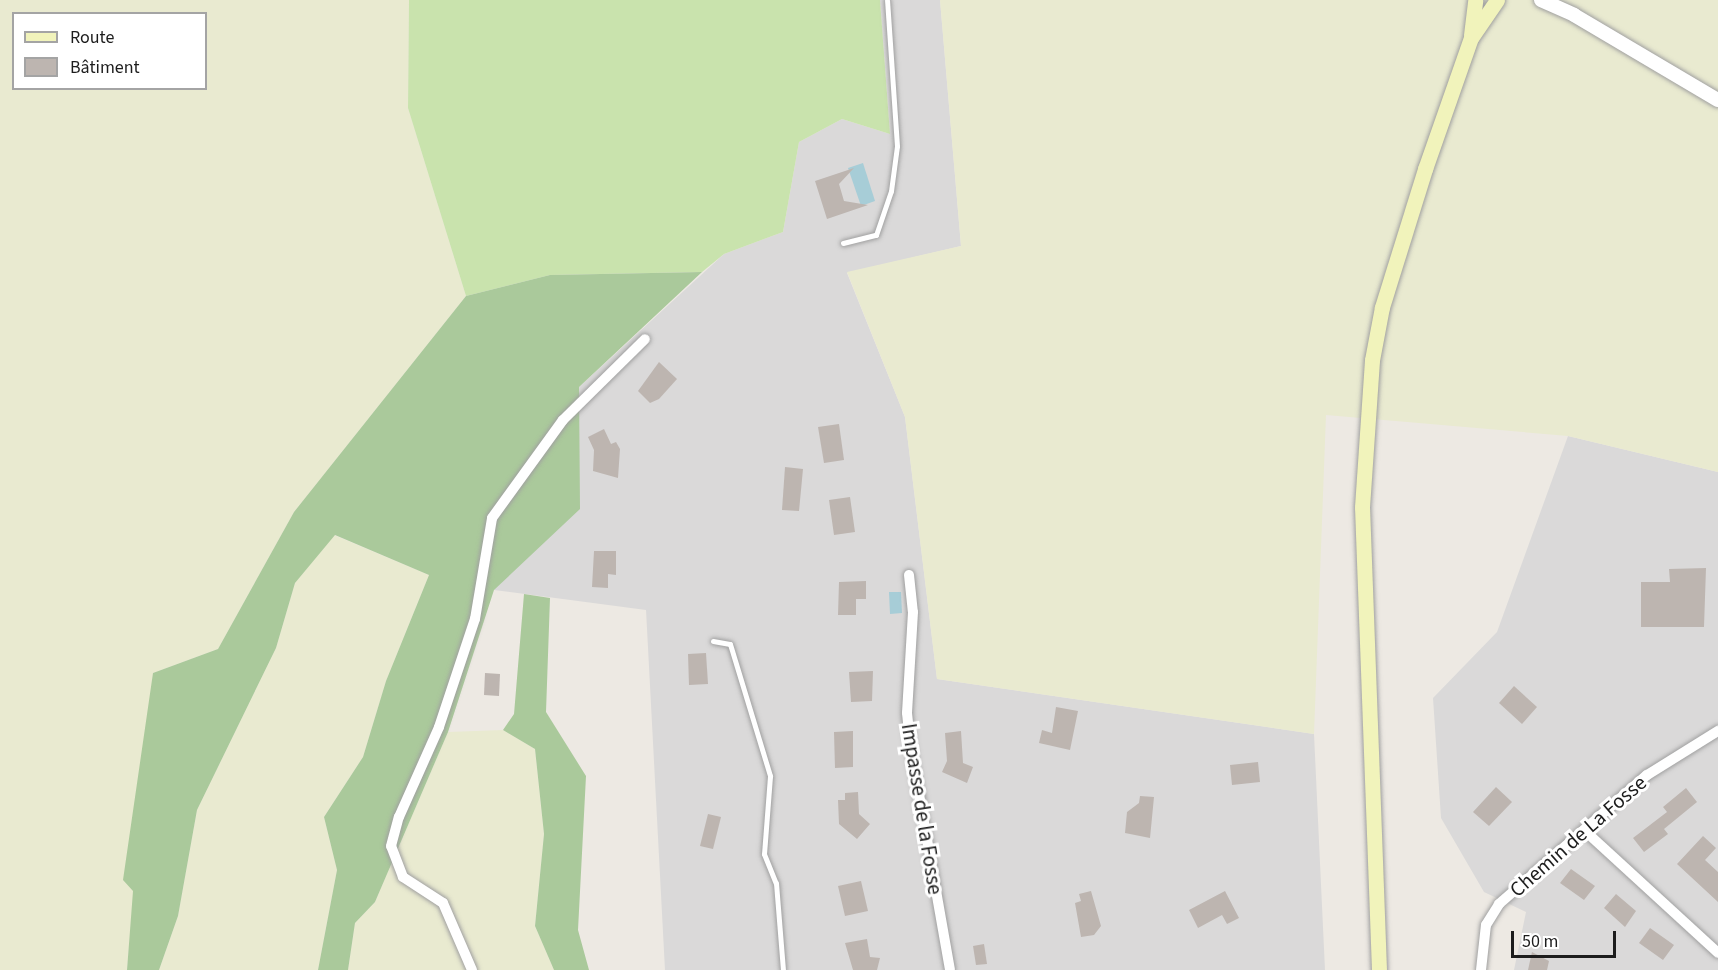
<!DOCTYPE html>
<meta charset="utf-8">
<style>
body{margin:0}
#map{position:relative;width:1718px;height:970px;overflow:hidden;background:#ede9e3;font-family:"Source Sans 3",sans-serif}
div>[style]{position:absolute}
.residential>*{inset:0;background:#dad9d9}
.farmland>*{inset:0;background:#e9ead0}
.grass>*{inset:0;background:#c9e3ad}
.forest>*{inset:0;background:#aac99b}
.water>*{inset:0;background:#a7cdd7}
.building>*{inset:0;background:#bdb5b0}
.roads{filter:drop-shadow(0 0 2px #a0a0a0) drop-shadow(0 0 2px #a0a0a0)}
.service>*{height:5px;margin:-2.5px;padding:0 2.5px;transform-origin:2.5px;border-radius:2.5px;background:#fff}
.minor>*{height:10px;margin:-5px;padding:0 5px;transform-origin:5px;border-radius:5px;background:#fff}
.tertiary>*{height:14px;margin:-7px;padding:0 7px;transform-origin:7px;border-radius:7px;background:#fff}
.secondary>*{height:15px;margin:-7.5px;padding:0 7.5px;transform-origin:7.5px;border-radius:7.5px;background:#f1f3bb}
span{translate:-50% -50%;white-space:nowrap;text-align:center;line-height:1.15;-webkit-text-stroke:6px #fff;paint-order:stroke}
.street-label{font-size:21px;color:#1c1c1c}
.legend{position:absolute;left:12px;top:12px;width:195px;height:78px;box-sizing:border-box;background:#fff;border:2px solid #a4a4a4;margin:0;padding:8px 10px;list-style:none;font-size:18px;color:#1c1c1c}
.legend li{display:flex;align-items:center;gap:12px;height:30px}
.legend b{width:30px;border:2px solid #a4a4a4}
.scale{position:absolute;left:1511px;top:931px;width:105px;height:27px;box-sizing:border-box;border:3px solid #1c1c1c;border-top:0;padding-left:8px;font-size:18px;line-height:21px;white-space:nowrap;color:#1c1c1c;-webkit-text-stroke:4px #fff;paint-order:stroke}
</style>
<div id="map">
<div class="residential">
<i style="clip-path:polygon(880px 0,940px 0,961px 246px,847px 273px,905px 417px,937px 679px,1314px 734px,1325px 970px,665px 970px,646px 610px,494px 590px,579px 387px,724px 254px,783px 232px,799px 142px,842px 119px,890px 134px)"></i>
<i style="clip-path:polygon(1568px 436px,1718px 472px,1718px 970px,1514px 970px,1526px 912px,1484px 892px,1441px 818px,1433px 698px,1497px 632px)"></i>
</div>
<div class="farmland">
<i style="clip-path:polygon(evenodd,0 0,409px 0,408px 108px,466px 296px,294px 512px,218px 649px,153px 673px,127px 970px,0 970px,0 0,14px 14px,206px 14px,206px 88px,14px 88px,14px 14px)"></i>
<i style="clip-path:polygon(940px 0,1718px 0,1718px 472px,1568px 436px,1326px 415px,1314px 734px,937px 679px,905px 417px,847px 272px,961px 246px)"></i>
<i style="clip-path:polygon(334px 535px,429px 575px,386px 681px,363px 757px,324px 817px,337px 870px,318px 970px,159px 970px,178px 916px,197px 810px,276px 648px,295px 583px)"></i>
<i style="clip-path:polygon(503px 730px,535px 749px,544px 834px,535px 926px,554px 970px,348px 970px,355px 923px,375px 902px,448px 732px)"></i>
</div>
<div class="grass">
<i style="clip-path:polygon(409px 0,880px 0,890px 134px,842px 119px,799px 142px,783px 232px,724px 254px,702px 272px,550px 275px,466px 296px,408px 108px)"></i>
</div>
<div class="forest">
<i style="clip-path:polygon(702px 272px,579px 387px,580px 509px,494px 590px,448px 732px,375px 902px,355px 923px,348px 970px,318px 970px,337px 870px,324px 817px,363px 757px,386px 681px,429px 575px,335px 535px,295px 583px,276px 648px,197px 810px,178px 916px,159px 970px,127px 970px,133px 891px,123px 880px,153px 673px,218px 649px,294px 512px,466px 296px,550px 275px)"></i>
<i style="clip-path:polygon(524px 594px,550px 598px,546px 712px,586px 776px,578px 930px,589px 970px,554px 970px,535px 926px,544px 834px,535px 749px,503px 730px,514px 714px)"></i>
</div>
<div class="water">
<i style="clip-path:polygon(863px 163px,875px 201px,861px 206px,848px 168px)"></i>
<i style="clip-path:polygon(889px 592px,901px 592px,902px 613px,890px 614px)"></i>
</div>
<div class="building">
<i style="clip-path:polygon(854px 168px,839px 184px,844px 201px,868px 205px,827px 219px,815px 181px)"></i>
<i style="clip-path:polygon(659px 362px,677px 379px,659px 399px,650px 403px,638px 391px)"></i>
<i style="clip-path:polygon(839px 424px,844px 460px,824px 463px,818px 427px)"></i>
<i style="clip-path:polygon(604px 429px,611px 444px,616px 442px,620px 449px,618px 478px,593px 471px,594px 450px,588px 437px)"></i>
<i style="clip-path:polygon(785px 467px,803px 469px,799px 511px,782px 510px)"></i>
<i style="clip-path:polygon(850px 497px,855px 532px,834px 535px,829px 500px)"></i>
<i style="clip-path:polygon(594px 551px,616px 551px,616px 575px,608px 574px,608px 588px,592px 587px)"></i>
<i style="clip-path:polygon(1706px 568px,1704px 627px,1641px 627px,1641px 582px,1670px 582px,1669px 569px)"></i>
<i style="clip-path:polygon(866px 581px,866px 599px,856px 599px,856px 615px,838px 615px,839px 582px)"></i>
<i style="clip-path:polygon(706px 653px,708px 684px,689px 685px,688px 654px)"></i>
<i style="clip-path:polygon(873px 671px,872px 701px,851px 702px,849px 672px)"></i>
<i style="clip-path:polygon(485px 673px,500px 674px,499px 696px,484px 695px)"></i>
<i style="clip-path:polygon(1514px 686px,1537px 707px,1522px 724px,1499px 703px)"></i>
<i style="clip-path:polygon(1056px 707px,1078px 711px,1070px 750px,1039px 743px,1042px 730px,1052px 733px)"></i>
<i style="clip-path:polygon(853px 731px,853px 767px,835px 768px,834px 732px)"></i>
<i style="clip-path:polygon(961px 731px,963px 763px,973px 767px,967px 783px,942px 772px,947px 761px,945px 733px)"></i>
<i style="clip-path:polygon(1258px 762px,1260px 782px,1232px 785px,1230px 765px)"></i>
<i style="clip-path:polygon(1496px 787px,1512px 802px,1489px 826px,1473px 812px)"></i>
<i style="clip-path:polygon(1686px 788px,1697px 802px,1664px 829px,1668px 834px,1644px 852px,1633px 838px,1667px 812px,1663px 807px)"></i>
<i style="clip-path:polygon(858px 792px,859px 814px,870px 824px,857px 839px,839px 824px,838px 800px,845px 800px,845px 793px)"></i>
<i style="clip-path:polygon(1140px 796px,1154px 797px,1150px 838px,1125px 833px,1127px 812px,1139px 803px)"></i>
<i style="clip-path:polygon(708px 814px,721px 817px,713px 849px,700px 846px)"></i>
<i style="clip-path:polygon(1703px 836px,1716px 848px,1705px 860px,1718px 872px,1718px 902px,1677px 864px)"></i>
<i style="clip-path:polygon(1571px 869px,1595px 886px,1584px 900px,1560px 883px)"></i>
<i style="clip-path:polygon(861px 881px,868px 911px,845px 916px,838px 886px)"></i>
<i style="clip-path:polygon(1091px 891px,1101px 926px,1094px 935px,1081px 937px,1075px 903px,1081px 901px,1079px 894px)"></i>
<i style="clip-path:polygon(1225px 891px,1239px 918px,1227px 924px,1222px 915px,1198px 928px,1189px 910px)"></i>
<i style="clip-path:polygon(1616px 894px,1636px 911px,1625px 927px,1604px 908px)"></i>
<i style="clip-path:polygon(1650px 928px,1674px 945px,1663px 960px,1639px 943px)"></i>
<i style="clip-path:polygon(867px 939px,870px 957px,880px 958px,877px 970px,853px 970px,845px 943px)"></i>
<i style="clip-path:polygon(984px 944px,987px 964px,976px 965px,973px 946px)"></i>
<i style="clip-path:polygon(1532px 952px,1549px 961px,1547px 970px,1528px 970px)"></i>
</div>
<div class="roads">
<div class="service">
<i style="left:843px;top:243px;width:34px;rotate:-14deg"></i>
<i style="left:876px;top:235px;width:46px;rotate:-71.2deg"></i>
<i style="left:891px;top:191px;width:45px;rotate:-82.4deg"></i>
<i style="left:897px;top:146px;width:146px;rotate:-93.9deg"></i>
<i style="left:713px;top:641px;width:17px;rotate:10deg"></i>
<i style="left:730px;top:644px;width:138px;rotate:73.1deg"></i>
<i style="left:770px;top:776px;width:78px;rotate:94.4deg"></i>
<i style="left:764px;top:854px;width:31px;rotate:68deg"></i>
<i style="left:776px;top:883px;width:87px;rotate:85.4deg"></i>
</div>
<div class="minor">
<i style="left:909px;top:575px;width:37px;rotate:84deg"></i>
<i style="left:913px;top:612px;width:101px;rotate:93.4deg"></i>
<i style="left:907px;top:713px;width:30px;rotate:84deg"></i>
<i style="left:910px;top:743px;width:230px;rotate:80deg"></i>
<i style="left:1584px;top:830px;width:182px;rotate:42.5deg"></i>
<i style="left:472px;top:970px;width:73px;rotate:-113.4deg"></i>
<i style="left:443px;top:903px;width:48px;rotate:-147deg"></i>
<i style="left:403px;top:877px;width:33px;rotate:-111deg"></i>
<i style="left:391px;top:846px;width:30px;rotate:-75deg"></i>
<i style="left:399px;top:817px;width:98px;rotate:-66deg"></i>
<i style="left:439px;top:727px;width:114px;rotate:-71.6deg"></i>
<i style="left:475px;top:619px;width:102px;rotate:-80.4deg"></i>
<i style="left:492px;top:518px;width:121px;rotate:-54.1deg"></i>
<i style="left:563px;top:420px;width:115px;rotate:-44.6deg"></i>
<i style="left:1481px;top:970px;width:45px;rotate:-83.7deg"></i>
<i style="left:1486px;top:925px;width:25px;rotate:-58deg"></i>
<i style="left:1499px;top:904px;width:196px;rotate:-41.1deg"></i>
<i style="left:1647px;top:775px;width:84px;rotate:-31.8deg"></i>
</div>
<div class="tertiary">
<i style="left:1541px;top:0;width:36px;rotate:24deg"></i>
<i style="left:1574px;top:15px;width:167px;rotate:30.6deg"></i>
</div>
<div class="secondary">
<i style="left:1471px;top:35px;width:35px;rotate:-83deg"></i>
<i style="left:1379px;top:970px;width:463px;rotate:-92.1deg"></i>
<i style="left:1362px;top:507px;width:147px;rotate:-86.1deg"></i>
<i style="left:1372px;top:360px;width:54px;rotate:-79.3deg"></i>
<i style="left:1382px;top:307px;width:145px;rotate:-72.7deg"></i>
<i style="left:1425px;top:169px;width:139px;rotate:-70.7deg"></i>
<i style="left:1471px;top:38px;width:46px;rotate:-55.6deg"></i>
</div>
</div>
<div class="street-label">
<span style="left:922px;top:809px;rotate:81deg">Impasse de la Fosse</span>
<span style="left:1578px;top:836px;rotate:-41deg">Chemin de La Fosse</span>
</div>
<ul class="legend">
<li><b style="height:8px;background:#f1f3bb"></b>Route</li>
<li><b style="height:16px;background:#bdb5b0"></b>Bâtiment</li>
</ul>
<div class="scale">50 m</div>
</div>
